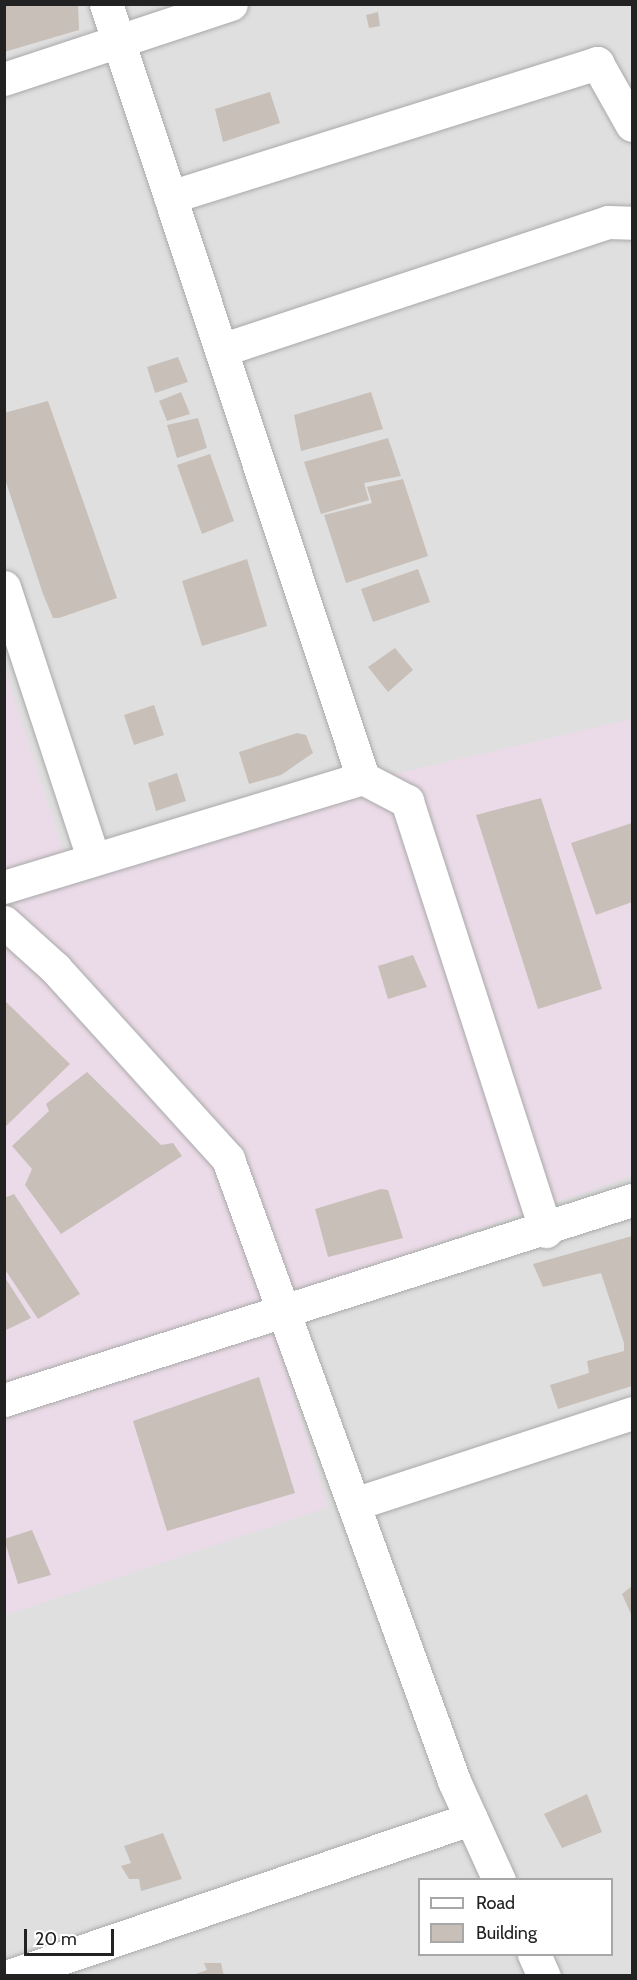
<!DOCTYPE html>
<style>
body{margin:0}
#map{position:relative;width:637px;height:1980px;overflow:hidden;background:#f2efe9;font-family:Cabin,sans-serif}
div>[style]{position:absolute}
.residential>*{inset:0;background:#e0dfdf}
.industrial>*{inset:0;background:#ebdbe8}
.building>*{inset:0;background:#c7bfb8}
.roads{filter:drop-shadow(0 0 2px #a9a9a9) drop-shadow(0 0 2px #a9a9a9)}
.street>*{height:33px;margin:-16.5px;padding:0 16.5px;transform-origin:16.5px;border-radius:16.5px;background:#fff}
span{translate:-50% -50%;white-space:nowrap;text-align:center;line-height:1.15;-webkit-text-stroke:4.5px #fff;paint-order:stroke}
.frame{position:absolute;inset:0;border:6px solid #222;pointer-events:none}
.legend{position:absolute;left:418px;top:1878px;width:195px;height:78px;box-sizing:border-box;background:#fff;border:2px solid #a7a7a7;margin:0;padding:8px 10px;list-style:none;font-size:18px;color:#222}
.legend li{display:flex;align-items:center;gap:12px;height:30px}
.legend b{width:30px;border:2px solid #a7a7a7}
.scale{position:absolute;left:24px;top:1929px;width:90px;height:27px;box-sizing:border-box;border:3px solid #222;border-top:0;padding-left:8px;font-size:18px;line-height:21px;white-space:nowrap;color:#222;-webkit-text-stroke:4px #fff;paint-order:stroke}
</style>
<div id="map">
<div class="residential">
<i style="clip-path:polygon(evenodd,5px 5px,632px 5px,632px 1975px,5px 1976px,5px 5px,420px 1880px,612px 1880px,612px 1954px,420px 1954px,420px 1880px)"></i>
</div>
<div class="industrial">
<i style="clip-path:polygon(4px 667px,63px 851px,632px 719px,632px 1176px,265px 1303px,328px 1507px,5px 1615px)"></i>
</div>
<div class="building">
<i style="clip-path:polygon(4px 4px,78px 4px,79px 30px,4px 52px)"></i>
<i style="clip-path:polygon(378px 12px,380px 26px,369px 28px,366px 15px)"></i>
<i style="clip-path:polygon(270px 92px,280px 123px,223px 142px,215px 109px)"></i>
<i style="clip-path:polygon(178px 357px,188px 382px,155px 393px,147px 367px)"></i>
<i style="clip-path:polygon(181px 392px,190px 414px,167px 421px,159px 401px)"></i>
<i style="clip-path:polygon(371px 392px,383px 429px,301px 451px,294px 415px)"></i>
<i style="clip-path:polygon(48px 401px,117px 598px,59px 618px,53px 618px,43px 594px,4px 476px,4px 413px)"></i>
<i style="clip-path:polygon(198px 418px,207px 448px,177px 458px,167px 425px)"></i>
<i style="clip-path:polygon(388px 438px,401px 476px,364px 483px,369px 500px,321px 514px,304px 462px)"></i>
<i style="clip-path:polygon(210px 454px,234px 521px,202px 534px,177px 465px)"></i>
<i style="clip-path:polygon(403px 479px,428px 556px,346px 583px,324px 515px,372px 503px,367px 487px)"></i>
<i style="clip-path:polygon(247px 559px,267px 626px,202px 646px,182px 581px)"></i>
<i style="clip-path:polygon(418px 569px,430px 602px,373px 622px,361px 589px)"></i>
<i style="clip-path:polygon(395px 648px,413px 670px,388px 692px,368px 667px)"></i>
<i style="clip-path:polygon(154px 705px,164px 735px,134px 745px,124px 715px)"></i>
<i style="clip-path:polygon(297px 733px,306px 735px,313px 753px,281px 775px,249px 784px,239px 752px)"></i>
<i style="clip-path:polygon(177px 773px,186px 801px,156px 811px,148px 783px)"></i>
<i style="clip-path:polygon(541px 798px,602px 989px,538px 1009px,476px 815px)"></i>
<i style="clip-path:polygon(632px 823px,632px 902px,596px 915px,571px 843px)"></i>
<i style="clip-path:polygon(413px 955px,427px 987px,388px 999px,378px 966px)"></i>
<i style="clip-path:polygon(4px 1000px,70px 1064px,4px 1128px)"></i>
<i style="clip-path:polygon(87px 1072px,161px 1145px,173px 1143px,182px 1156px,61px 1234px,25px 1185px,32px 1169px,12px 1146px,49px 1111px,46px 1104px)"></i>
<i style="clip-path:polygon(381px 1189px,388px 1190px,403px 1238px,328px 1257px,315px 1209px)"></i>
<i style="clip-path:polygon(14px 1194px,80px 1294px,38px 1319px,4px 1268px,4px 1198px)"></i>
<i style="clip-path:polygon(632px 1236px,632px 1386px,558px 1409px,550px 1385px,589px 1373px,587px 1361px,624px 1351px,624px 1343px,601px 1273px,543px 1287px,533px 1264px)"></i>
<i style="clip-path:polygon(4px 1276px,31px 1318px,4px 1331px)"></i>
<i style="clip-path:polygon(259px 1377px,295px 1493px,167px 1531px,133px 1421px)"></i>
<i style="clip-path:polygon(32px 1530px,51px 1575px,18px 1584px,4px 1539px)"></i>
<i style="clip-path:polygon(632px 1586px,632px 1616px,622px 1594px)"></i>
<i style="clip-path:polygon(587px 1794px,602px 1832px,562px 1848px,544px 1814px)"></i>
<i style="clip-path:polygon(163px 1833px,182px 1879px,141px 1891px,139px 1879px,129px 1879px,121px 1866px,131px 1863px,124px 1846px)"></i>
<i style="clip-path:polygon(204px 1963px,221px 1963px,224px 1976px,190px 1976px,207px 1970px)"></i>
</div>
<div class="roads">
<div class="street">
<i style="left:106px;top:4px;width:816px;rotate:71.63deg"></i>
<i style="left:363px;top:778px;width:50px;rotate:27.6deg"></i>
<i style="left:407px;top:801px;width:452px;rotate:72.1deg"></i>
<i style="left:4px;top:79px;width:239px;rotate:-18.3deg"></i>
<i style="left:170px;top:197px;width:448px;rotate:-17.4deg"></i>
<i style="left:597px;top:63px;width:71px;rotate:60.6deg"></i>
<i style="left:221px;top:350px;width:408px;rotate:-18.3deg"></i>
<i style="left:608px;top:222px;width:24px;rotate:2deg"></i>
<i style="left:4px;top:587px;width:284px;rotate:71.8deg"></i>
<i style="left:4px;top:887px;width:375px;rotate:-16.9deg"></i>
<i style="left:4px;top:922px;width:69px;rotate:42deg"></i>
<i style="left:55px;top:968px;width:258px;rotate:47.8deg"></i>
<i style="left:228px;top:1159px;width:662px;rotate:70.03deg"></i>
<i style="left:454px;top:1781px;width:109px;rotate:65.6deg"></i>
<i style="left:4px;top:1400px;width:659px;rotate:-17.67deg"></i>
<i style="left:354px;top:1504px;width:293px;rotate:-18.1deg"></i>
<i style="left:534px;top:1954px;width:24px;rotate:66deg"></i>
<i style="left:9px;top:1976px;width:488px;rotate:-18.8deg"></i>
</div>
</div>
<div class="frame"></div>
<ul class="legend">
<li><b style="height:8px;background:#fff"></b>Road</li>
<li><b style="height:16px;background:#c7bfb8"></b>Building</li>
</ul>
<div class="scale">20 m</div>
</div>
